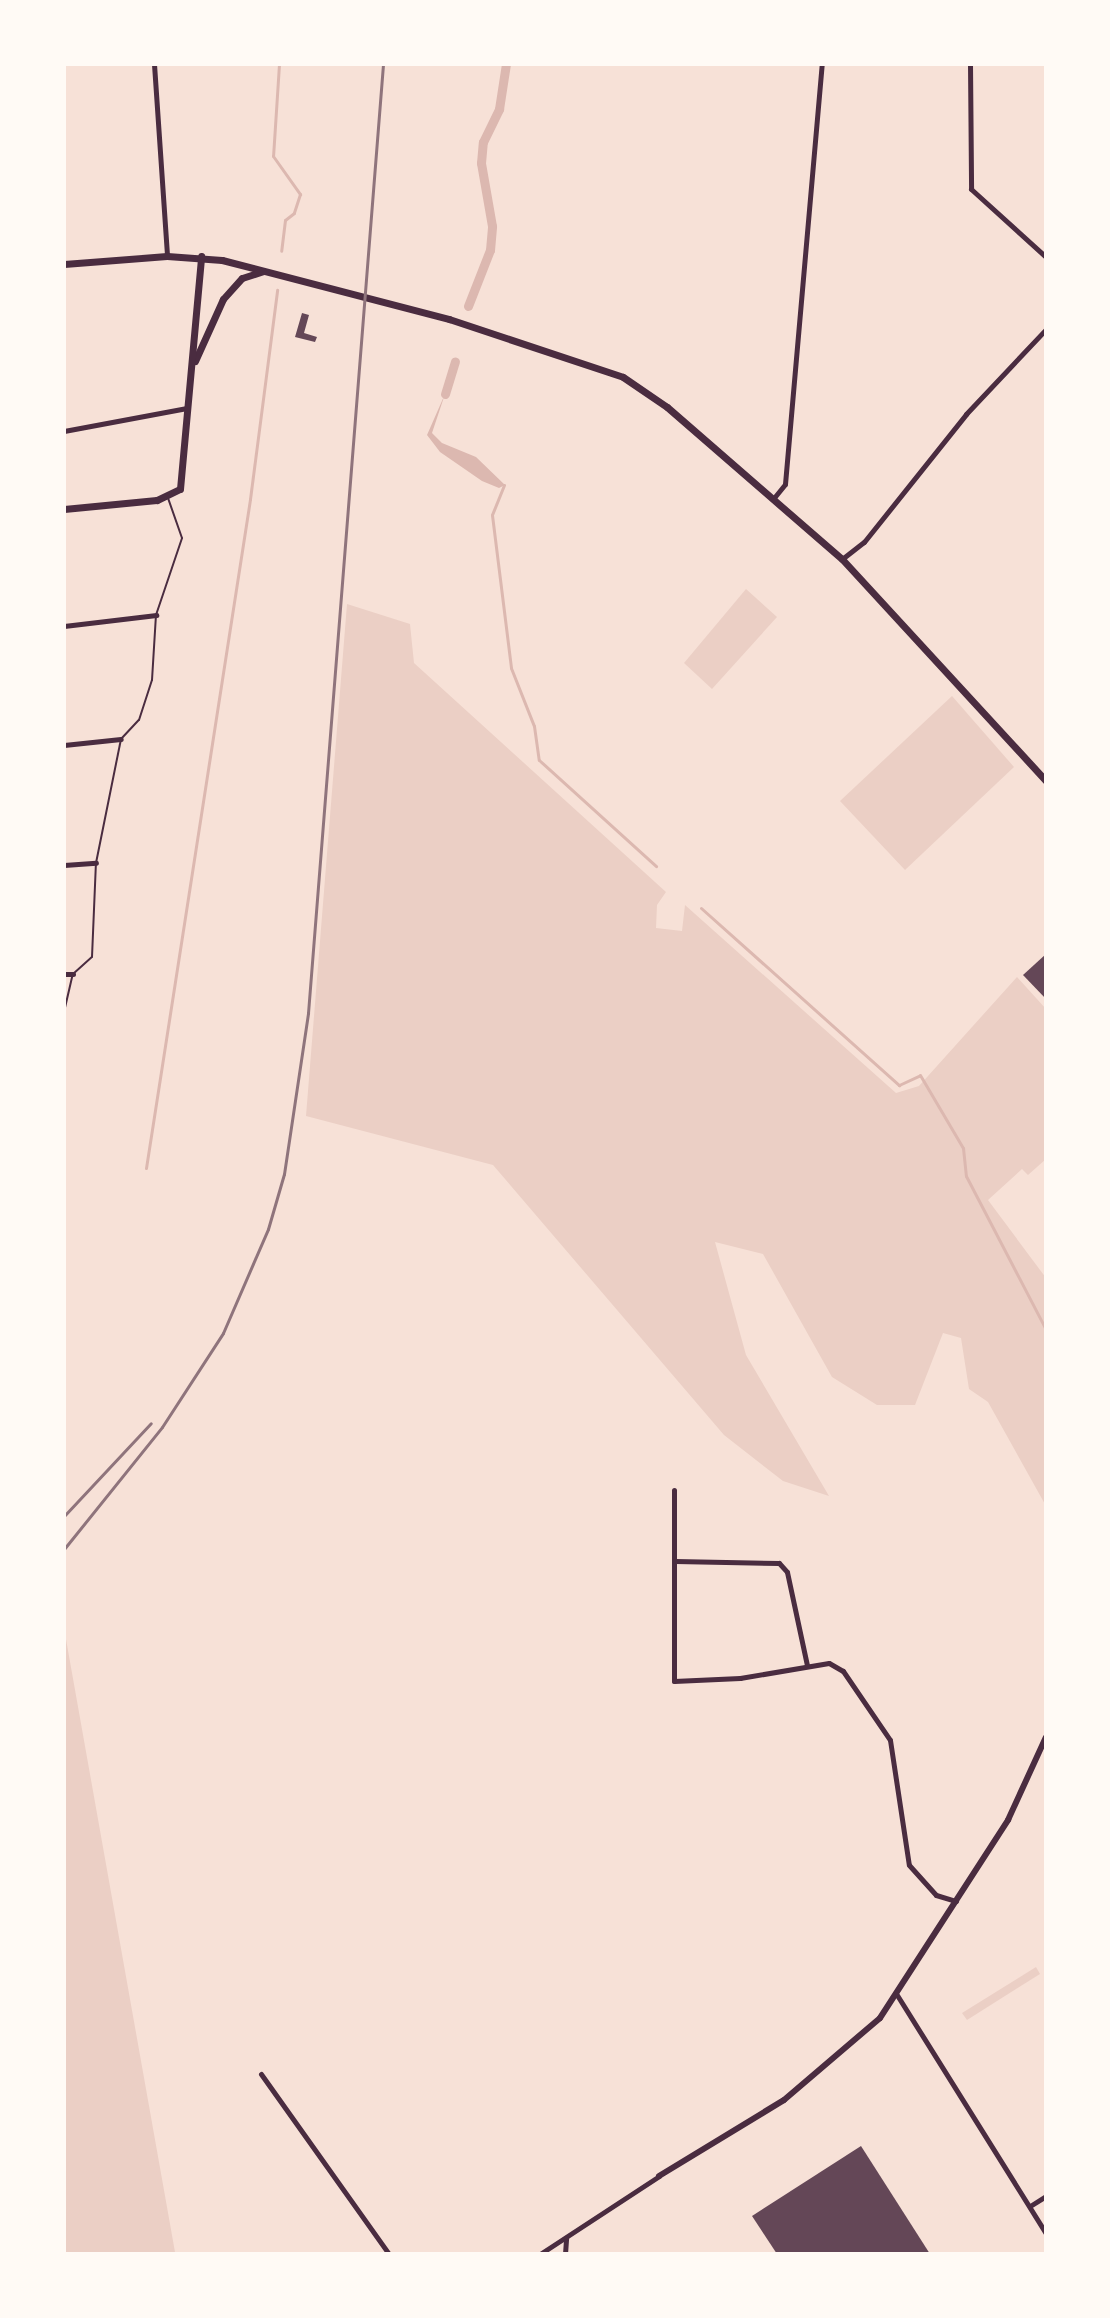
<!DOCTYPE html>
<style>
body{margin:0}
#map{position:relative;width:1110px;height:2318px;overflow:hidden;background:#f7e1d7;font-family:Roboto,sans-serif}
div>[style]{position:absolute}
.green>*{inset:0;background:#ebcfc5}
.water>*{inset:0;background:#dcb8b0}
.stream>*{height:3px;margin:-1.5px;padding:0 1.5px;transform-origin:1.5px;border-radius:1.5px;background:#dcb8b0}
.canal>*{height:9px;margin:-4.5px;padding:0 4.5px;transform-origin:4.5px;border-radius:4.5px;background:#dcb8b0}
.building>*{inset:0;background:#644757}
.service>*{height:2px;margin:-1px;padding:0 1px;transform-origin:1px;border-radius:1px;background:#4a2c40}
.minor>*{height:5px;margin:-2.5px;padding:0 2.5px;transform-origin:2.5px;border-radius:2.5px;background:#4a2c40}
.tertiary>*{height:6px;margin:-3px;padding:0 3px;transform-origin:3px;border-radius:3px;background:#4a2c40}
.secondary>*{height:7px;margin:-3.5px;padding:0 3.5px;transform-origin:3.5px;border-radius:3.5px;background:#4a2c40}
.rail>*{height:3px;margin:-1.5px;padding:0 1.5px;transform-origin:1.5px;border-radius:1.5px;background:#8f747c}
span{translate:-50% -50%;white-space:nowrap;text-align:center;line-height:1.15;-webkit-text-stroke:7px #fffaf5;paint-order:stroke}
.frame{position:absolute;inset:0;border:66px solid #fffaf5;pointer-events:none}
</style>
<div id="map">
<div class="green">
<i style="clip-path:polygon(746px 589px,777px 617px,712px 689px,684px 663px)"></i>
<i style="clip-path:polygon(347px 604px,410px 624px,414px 663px,666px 892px,657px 905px,656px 928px,682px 931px,685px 905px,896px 1093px,919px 1086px,1017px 977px,1046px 1009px,1046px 1159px,1028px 1175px,1022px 1169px,988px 1200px,1046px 1278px,1046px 1506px,988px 1402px,969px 1389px,961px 1338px,943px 1333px,915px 1405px,877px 1405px,832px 1377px,763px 1254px,715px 1242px,746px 1355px,829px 1496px,783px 1481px,724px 1435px,493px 1165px,306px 1116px)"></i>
<i style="clip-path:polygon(952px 696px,1014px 767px,905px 870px,840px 801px)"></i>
<i style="clip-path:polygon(64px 1628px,175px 2252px,177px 2254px,64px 2254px)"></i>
<i style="clip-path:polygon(1036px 1967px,1040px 1974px,967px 2020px,962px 2013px)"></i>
</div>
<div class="water">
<i style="clip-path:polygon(445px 394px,432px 433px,442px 443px,476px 457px,505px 485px,499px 488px,482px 481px,440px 452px,427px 435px)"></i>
</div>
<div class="stream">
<i style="left:279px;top:64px;width:92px;rotate:93.7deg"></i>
<i style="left:273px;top:156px;width:47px;rotate:54.6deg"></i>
<i style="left:300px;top:194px;width:20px;rotate:108deg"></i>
<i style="left:294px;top:213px;width:11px;rotate:142deg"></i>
<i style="left:285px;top:220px;width:31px;rotate:97deg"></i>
<i style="left:504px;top:485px;width:32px;rotate:112deg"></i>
<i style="left:492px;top:515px;width:154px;rotate:82.9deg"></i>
<i style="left:511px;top:668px;width:62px;rotate:68.4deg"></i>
<i style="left:534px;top:726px;width:34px;rotate:82deg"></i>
<i style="left:539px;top:760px;width:158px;rotate:42.2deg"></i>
<i style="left:701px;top:908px;width:266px;rotate:41.8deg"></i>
<i style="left:899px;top:1085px;width:23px;rotate:-25deg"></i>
<i style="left:920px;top:1075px;width:85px;rotate:59.5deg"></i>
<i style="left:963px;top:1148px;width:28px;rotate:84deg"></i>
<i style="left:966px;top:1176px;width:174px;rotate:62.5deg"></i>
<i style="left:146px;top:1168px;width:677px;rotate:-81.16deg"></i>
<i style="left:250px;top:499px;width:211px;rotate:-82.6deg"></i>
</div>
<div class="canal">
<i style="left:468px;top:306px;width:60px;rotate:-68.6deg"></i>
<i style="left:490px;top:250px;width:24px;rotate:-85deg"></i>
<i style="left:492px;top:226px;width:64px;rotate:-99.9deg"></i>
<i style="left:481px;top:163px;width:21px;rotate:-85deg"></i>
<i style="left:483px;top:142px;width:37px;rotate:-64deg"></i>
<i style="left:499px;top:109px;width:46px;rotate:-81.2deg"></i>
<i style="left:445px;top:394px;width:34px;rotate:-73deg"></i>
</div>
<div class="building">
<i style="clip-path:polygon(302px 313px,309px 315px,304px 333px,317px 337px,315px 342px,295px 337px)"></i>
<i style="clip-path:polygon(1046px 954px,1046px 999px,1023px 975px)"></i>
<i style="clip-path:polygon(861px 2146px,930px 2254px,777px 2254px,752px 2216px)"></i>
</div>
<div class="service">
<i style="left:64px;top:1012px;width:39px;rotate:-77deg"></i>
<i style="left:73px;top:974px;width:25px;rotate:-42deg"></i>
<i style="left:92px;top:957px;width:94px;rotate:-87.6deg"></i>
<i style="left:96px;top:863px;width:126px;rotate:-78.6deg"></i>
<i style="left:121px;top:739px;width:26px;rotate:-47deg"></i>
<i style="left:139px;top:720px;width:42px;rotate:-72deg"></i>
<i style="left:152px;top:680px;width:65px;rotate:-86.5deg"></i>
<i style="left:156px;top:615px;width:81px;rotate:-71.3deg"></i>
<i style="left:182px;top:538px;width:42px;rotate:-109.3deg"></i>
</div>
<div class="minor">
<i style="left:154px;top:64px;width:192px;rotate:86.1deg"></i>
<i style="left:970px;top:64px;width:125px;rotate:89.5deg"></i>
<i style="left:971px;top:189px;width:101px;rotate:42.2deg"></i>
<i style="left:64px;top:431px;width:125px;rotate:-10.6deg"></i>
<i style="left:773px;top:499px;width:19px;rotate:-51deg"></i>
<i style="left:785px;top:484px;width:422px;rotate:-85deg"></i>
<i style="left:842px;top:559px;width:28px;rotate:-38deg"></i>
<i style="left:864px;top:542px;width:164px;rotate:-51.4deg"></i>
<i style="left:966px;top:414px;width:117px;rotate:-46.7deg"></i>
<i style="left:64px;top:626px;width:93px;rotate:-6.8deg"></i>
<i style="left:64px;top:745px;width:57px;rotate:-6deg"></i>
<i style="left:64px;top:865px;width:32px;rotate:-4deg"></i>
<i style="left:64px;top:974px;width:9px"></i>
<i style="left:674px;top:1490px;width:191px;rotate:90deg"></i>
<i style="left:674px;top:1681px;width:66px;rotate:-2.6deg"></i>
<i style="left:740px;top:1678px;width:90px;rotate:-9.6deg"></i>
<i style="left:829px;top:1663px;width:16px;rotate:30deg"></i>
<i style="left:843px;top:1671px;width:83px;rotate:55.7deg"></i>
<i style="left:890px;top:1740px;width:126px;rotate:81.4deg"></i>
<i style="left:909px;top:1865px;width:40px;rotate:48deg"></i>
<i style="left:936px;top:1895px;width:21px;rotate:17deg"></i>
<i style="left:675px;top:1561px;width:104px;rotate:1.1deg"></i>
<i style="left:779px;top:1563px;width:12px;rotate:48deg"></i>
<i style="left:787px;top:1572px;width:95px;rotate:77.9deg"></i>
<i style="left:897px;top:1995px;width:281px;rotate:58deg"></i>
<i style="left:261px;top:2074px;width:221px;rotate:54.6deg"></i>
<i style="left:1030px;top:2206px;width:19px;rotate:-32deg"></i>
<i style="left:540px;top:2254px;width:142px;rotate:-33.2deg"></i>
<i style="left:565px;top:2254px;width:16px;rotate:-86deg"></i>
</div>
<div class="tertiary">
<i style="left:659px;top:2176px;width:146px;rotate:-31.3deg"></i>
<i style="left:784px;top:2100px;width:126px;rotate:-40.5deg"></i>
<i style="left:880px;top:2018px;width:236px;rotate:-57.1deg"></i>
<i style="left:1008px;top:1820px;width:91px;rotate:-65.4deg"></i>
</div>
<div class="secondary">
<i style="left:64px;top:264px;width:103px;rotate:-4.4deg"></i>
<i style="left:167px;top:256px;width:55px;rotate:4.2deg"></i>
<i style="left:222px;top:260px;width:235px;rotate:14.6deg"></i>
<i style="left:449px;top:319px;width:183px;rotate:18.4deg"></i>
<i style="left:623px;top:377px;width:53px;rotate:34.3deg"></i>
<i style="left:667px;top:407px;width:232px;rotate:41deg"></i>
<i style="left:842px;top:559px;width:301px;rotate:47.4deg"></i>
<i style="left:195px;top:361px;width:68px;rotate:-65.7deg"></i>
<i style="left:223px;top:299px;width:28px;rotate:-48deg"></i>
<i style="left:242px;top:278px;width:22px;rotate:-18deg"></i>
<i style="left:64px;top:509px;width:93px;rotate:-5.5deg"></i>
<i style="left:157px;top:500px;width:25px;rotate:-26deg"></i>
<i style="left:180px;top:489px;width:234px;rotate:-84.8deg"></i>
</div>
<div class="rail">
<i style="left:64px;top:1516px;width:127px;rotate:-46.9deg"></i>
<i style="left:64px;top:1549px;width:156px;rotate:-51.2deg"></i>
<i style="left:162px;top:1427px;width:112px;rotate:-57deg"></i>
<i style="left:223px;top:1333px;width:113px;rotate:-66.6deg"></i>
<i style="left:268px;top:1229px;width:57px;rotate:-73.8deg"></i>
<i style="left:284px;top:1174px;width:163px;rotate:-81.5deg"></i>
<i style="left:308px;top:1013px;width:952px;rotate:-85.48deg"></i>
</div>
<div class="frame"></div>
</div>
